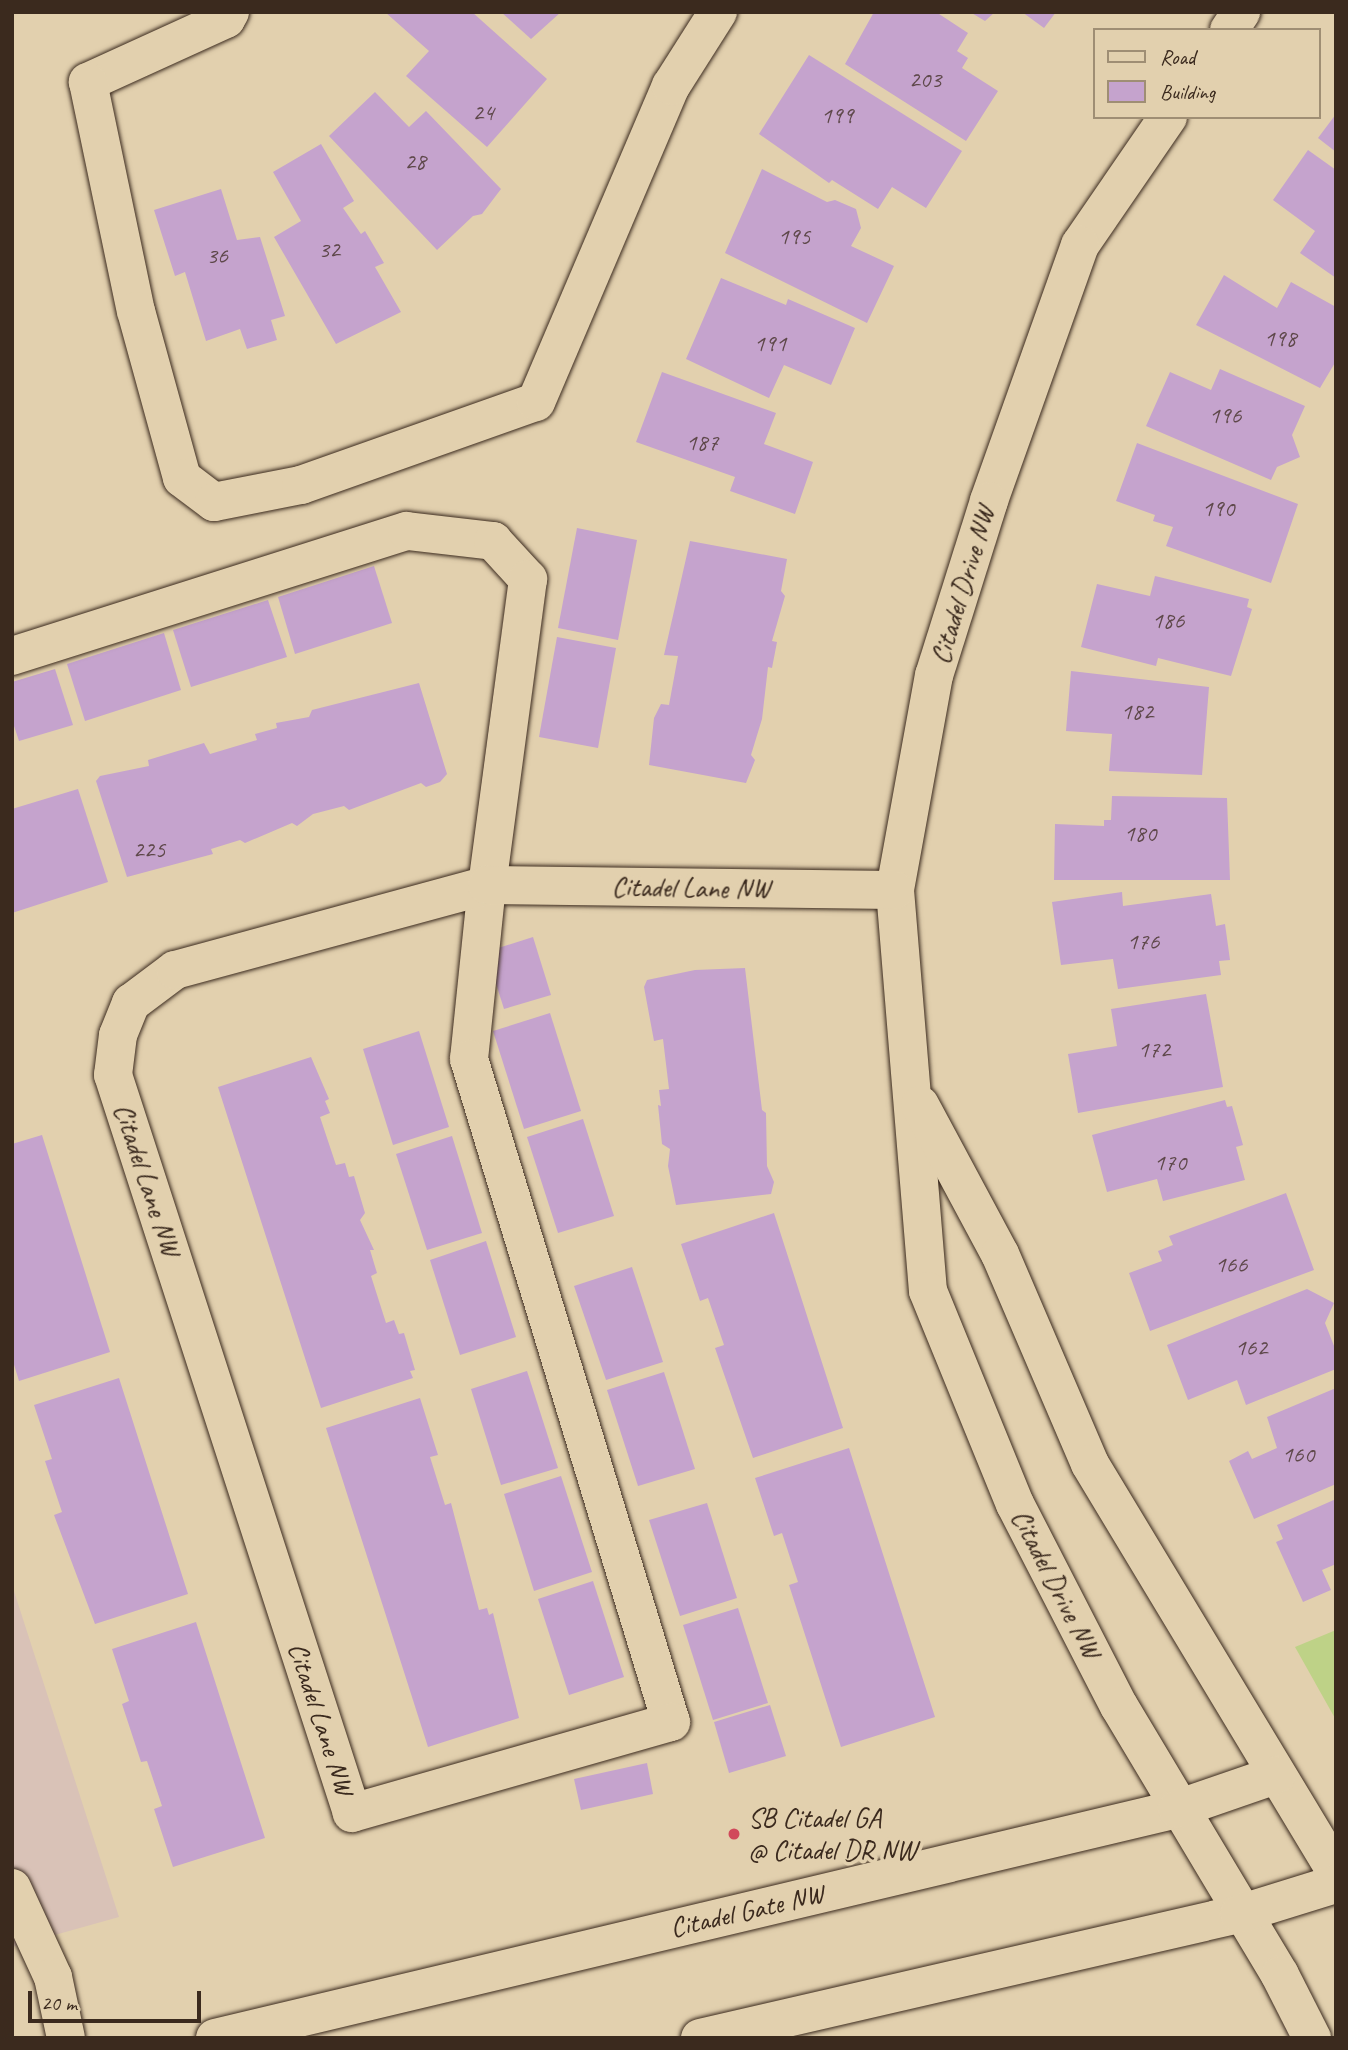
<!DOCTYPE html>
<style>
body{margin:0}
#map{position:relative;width:1348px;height:2050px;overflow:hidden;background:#e2d0ae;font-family:Caveat,sans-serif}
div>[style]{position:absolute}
.built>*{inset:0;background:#d9c2b7}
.green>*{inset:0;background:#bed287}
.building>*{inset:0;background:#c5a3cd}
.roads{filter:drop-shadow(0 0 2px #3b2a1e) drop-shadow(0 0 2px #3b2a1e)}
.minor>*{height:38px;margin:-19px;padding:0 19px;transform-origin:19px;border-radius:19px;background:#e2d0ae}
.dots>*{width:19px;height:19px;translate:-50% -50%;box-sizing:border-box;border:4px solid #e2d0ae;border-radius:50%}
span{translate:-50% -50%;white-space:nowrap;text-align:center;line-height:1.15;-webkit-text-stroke:7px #e2d0ae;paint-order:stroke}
.number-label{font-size:24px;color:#5e484a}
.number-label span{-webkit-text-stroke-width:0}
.street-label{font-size:28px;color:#3b2a1e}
.poi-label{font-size:28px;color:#3b2a1e}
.left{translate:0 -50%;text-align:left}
.frame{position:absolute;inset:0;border:14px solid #3b2a1e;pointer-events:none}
.legend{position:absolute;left:1093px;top:28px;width:228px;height:91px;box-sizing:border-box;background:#e2d0ae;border:2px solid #9f8e74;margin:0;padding:9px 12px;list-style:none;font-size:21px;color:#3b2a1e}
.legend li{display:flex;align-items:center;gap:14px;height:35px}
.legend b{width:35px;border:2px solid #9f8e74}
.scale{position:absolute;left:28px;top:1991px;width:173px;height:32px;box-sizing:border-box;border:4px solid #3b2a1e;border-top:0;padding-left:9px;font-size:21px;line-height:24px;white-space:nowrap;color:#3b2a1e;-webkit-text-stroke:5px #e2d0ae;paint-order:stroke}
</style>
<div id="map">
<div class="built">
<i style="clip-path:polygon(12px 1585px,119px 1917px,12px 1947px)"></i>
</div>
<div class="green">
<i style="clip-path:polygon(1336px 1630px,1336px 1720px,1295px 1647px)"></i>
</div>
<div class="building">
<i style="clip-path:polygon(385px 12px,472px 12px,547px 79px,487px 147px,406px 76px,429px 51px)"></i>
<i style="clip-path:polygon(501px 12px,561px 12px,531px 39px)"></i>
<i style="clip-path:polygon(874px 12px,936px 12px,968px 33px,957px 51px,968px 58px,962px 68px,998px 91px,966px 141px,845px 64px)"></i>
<i style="clip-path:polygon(970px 12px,995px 12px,985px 21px)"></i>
<i style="clip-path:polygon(1022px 12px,1056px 12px,1044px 28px)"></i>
<i style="clip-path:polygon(809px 55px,962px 151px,926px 208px,892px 187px,878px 209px,832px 180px,829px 183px,759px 134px)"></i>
<i style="clip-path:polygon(375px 92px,409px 127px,426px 111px,501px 189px,482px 214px,473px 216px,437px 250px,329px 136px)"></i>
<i style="clip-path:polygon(1336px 114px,1336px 152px,1318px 138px)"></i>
<i style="clip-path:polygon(321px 144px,354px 201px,343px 208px,361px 234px,365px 231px,384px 263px,375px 267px,401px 312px,336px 344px,274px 237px,301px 221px,273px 172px)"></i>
<i style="clip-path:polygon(1308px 150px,1336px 170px,1336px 278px,1300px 253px,1315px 231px,1273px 200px)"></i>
<i style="clip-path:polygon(762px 169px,827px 202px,835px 200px,856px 209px,861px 228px,851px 246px,894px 266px,867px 323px,725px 253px)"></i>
<i style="clip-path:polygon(221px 189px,237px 240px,260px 237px,285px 316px,271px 320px,277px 340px,247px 349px,240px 329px,206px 341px,185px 272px,175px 276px,154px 210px)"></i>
<i style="clip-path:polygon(1224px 275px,1277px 308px,1291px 282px,1336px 307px,1336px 361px,1320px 388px,1196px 325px)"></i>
<i style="clip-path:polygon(721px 278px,786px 305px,788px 299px,855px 328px,831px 385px,784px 365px,769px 398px,686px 359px)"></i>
<i style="clip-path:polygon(1220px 369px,1305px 406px,1292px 435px,1300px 457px,1277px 467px,1271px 480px,1146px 426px,1170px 372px,1211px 390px)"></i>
<i style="clip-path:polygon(662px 372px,776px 413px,764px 444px,813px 462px,795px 514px,730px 491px,735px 477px,636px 442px)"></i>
<i style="clip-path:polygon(1137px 443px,1298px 504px,1271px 583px,1166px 546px,1173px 527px,1153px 521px,1155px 515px,1116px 501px)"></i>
<i style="clip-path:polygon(577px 528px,637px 540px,618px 640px,558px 628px)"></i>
<i style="clip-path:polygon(690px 541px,787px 559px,781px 591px,785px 596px,772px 641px,777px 642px,772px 668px,768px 667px,762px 719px,751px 755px,755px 760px,746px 783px,649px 765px,654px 718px,661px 704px,669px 705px,678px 656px,664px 655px)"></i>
<i style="clip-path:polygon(374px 566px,392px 623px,295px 654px,278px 597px)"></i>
<i style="clip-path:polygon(1155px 576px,1249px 599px,1247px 607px,1252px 609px,1231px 676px,1158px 658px,1156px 666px,1081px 647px,1097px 584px,1150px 596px)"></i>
<i style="clip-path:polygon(268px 600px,287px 657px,191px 687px,173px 630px)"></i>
<i style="clip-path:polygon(164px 633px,181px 690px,85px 721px,67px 664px)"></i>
<i style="clip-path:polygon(557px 637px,616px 648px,598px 748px,539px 737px)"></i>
<i style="clip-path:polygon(55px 669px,73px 725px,19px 741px,12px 720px,12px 682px)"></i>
<i style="clip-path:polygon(1071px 671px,1209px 687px,1202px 775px,1109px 771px,1112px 734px,1066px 731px)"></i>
<i style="clip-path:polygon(419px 683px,447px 774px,440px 782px,426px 787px,421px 783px,349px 810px,344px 806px,313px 814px,297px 826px,292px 823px,245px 843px,240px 840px,211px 849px,213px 854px,127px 877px,96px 781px,100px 776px,149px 766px,148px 760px,204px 743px,210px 754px,257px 740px,255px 734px,277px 728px,276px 723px,309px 717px,312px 710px)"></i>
<i style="clip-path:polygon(78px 789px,108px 882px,12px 913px,12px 809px)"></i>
<i style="clip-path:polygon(1112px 796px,1227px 798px,1230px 880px,1054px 880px,1055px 824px,1104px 826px,1104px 820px,1111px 820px)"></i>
<i style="clip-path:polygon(1122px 892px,1123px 906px,1211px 894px,1216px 926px,1225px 924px,1230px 960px,1219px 961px,1221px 975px,1118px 989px,1113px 959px,1061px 965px,1052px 902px)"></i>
<i style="clip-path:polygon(533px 937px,551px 995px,504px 1009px,486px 952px)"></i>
<i style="clip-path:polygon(745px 968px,762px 1110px,766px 1113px,767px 1166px,774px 1182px,771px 1194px,676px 1205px,668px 1166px,670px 1149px,662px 1144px,658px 1105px,661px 1106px,659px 1090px,669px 1089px,663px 1039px,654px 1041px,644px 987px,647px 980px,695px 970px)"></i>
<i style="clip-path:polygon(1206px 994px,1223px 1087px,1078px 1113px,1068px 1054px,1117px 1046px,1111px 1009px)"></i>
<i style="clip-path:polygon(550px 1013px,581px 1111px,524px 1129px,493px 1031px)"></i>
<i style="clip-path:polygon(419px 1031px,449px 1127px,393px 1145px,363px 1049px)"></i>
<i style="clip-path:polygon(311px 1057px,329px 1099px,325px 1101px,330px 1113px,320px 1117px,336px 1165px,345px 1163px,349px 1177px,354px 1176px,365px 1213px,360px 1220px,374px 1250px,370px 1250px,377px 1273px,371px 1276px,386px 1323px,394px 1320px,399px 1334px,404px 1333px,415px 1370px,410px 1371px,413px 1378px,321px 1408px,218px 1087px)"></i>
<i style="clip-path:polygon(1225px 1100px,1227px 1107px,1232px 1106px,1243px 1145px,1236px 1147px,1245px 1180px,1163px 1201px,1157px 1179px,1107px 1192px,1092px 1135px)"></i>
<i style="clip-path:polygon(583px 1119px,614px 1216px,558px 1233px,527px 1137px)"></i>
<i style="clip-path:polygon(42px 1135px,110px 1352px,19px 1381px,12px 1358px,12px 1144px)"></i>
<i style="clip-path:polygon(452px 1136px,482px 1233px,427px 1250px,396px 1154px)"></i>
<i style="clip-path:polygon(1286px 1193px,1314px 1270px,1150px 1331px,1129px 1273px,1162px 1261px,1158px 1251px,1173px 1245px,1169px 1236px)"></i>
<i style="clip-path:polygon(774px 1213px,843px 1428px,753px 1458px,715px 1348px,724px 1345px,708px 1298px,700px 1301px,681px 1244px)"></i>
<i style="clip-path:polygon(486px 1241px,516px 1337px,460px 1355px,430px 1260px)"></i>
<i style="clip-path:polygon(632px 1267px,663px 1362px,606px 1380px,574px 1286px)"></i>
<i style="clip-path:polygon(1307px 1289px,1334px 1303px,1325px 1323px,1336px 1351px,1336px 1369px,1246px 1405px,1237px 1380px,1188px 1400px,1167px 1345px)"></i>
<i style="clip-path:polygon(527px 1371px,558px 1468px,501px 1485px,471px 1389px)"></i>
<i style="clip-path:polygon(664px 1372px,695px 1469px,638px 1486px,607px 1390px)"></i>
<i style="clip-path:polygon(119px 1378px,188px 1594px,95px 1624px,54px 1515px,62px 1512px,45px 1461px,52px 1459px,34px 1405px)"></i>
<i style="clip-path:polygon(1336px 1388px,1336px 1484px,1254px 1519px,1229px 1461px,1248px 1451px,1252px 1459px,1277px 1448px,1267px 1417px)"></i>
<i style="clip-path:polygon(420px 1398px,438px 1455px,430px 1457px,445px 1505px,451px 1503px,479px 1610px,487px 1608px,489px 1615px,493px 1613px,519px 1718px,428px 1747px,326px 1428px)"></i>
<i style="clip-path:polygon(849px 1448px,935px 1717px,841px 1747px,789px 1585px,798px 1582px,782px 1533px,774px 1536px,755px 1478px)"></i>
<i style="clip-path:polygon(561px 1476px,592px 1572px,534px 1591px,504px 1494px)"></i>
<i style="clip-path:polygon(1336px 1499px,1336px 1564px,1322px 1570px,1331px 1590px,1303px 1602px,1276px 1542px,1283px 1539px,1277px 1525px)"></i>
<i style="clip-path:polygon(707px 1503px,737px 1598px,680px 1616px,649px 1520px)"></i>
<i style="clip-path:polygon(593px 1581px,624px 1677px,569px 1695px,538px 1599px)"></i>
<i style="clip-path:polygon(738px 1608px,768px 1703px,713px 1720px,683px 1625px)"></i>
<i style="clip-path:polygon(196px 1622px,265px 1838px,173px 1867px,154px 1809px,162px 1806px,147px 1761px,141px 1762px,122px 1704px,129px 1701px,112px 1649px)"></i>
<i style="clip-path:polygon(770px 1705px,786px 1756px,729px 1773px,714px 1722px)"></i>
<i style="clip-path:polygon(647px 1763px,653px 1794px,581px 1810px,574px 1779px)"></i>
</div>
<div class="roads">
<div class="minor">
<i style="left:230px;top:12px;width:8px;rotate:120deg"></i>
<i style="left:226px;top:19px;width:152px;rotate:155.5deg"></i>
<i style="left:88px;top:82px;width:234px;rotate:78.2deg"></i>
<i style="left:136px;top:311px;width:173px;rotate:74.6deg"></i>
<i style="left:182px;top:478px;width:40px;rotate:37deg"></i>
<i style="left:214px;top:502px;width:89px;rotate:-11.1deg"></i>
<i style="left:301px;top:485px;width:249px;rotate:-19.5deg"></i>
<i style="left:536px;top:402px;width:344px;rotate:-66.9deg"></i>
<i style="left:671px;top:86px;width:88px;rotate:-57.6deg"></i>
<i style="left:1229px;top:30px;width:22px;rotate:-56deg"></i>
<i style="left:1168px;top:117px;width:155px;rotate:124.5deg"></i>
<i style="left:1080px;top:245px;width:272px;rotate:109.6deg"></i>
<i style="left:989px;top:501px;width:182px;rotate:107.5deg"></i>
<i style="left:934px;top:675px;width:219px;rotate:100.3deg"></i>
<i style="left:895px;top:890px;width:402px;rotate:85.3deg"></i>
<i style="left:928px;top:1291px;width:230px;rotate:67.8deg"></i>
<i style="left:1015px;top:1504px;width:227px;rotate:62.8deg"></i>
<i style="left:1119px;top:1706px;width:313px;rotate:59.1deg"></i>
<i style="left:1280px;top:1975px;width:71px;rotate:63.1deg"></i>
<i style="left:12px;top:656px;width:414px;rotate:-17.6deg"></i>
<i style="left:407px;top:531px;width:87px;rotate:6.6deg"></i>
<i style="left:493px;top:541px;width:52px;rotate:47.4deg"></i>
<i style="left:528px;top:579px;width:309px;rotate:97.6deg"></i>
<i style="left:487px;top:885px;width:175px;rotate:95.9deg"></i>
<i style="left:469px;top:1059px;width:693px;rotate:73.06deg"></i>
<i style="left:671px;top:1722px;width:332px;rotate:164.1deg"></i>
<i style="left:352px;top:1813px;width:776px;rotate:-107.94deg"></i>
<i style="left:113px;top:1075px;width:40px;rotate:-82.9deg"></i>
<i style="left:118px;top:1035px;width:35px;rotate:-68deg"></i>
<i style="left:131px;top:1003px;width:55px;rotate:-36.9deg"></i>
<i style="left:175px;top:970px;width:323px;rotate:-15.2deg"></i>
<i style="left:487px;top:885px;width:408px;rotate:0.7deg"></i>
<i style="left:920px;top:1105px;width:169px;rotate:61.8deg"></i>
<i style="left:1000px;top:1254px;width:228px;rotate:66.8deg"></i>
<i style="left:1090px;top:1464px;width:476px;rotate:58.9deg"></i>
<i style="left:12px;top:1888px;width:98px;rotate:65.3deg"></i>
<i style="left:53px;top:1977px;width:62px;rotate:78deg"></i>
<i style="left:215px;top:2038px;width:989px;rotate:-13.39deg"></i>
<i style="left:1177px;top:1809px;width:105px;rotate:-19deg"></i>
<i style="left:700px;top:2038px;width:553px;rotate:-12.96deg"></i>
<i style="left:1239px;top:1914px;width:102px;rotate:-17.2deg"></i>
</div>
</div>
<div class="dots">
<i style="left:734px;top:1834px;background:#d1495b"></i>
</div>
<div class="number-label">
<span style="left:925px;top:80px">203</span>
<span style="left:483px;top:113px">24</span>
<span style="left:837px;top:116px">199</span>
<span style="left:415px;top:162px">28</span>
<span style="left:794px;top:237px">195</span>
<span style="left:329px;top:250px">32</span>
<span style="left:217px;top:256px">36</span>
<span style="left:1280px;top:339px">198</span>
<span style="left:770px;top:344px">191</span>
<span style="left:1225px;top:416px">196</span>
<span style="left:702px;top:443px">187</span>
<span style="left:1218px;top:509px">190</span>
<span style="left:1168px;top:621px">186</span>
<span style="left:1137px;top:712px">182</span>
<span style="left:1140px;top:834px">180</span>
<span style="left:149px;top:850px">225</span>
<span style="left:1143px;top:942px">176</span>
<span style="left:1154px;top:1050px">172</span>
<span style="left:1170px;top:1163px">170</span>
<span style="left:1231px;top:1265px">166</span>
<span style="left:1251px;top:1348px">162</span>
<span style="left:1298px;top:1455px">160</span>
</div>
<div class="street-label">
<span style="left:963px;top:585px;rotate:-73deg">Citadel Drive NW</span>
<span style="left:691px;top:888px;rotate:1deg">Citadel Lane NW</span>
<span style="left:147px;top:1180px;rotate:72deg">Citadel Lane NW</span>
<span style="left:1056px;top:1584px;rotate:63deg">Citadel Drive NW</span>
<span style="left:321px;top:1719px;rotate:72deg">Citadel Lane NW</span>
<span style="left:747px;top:1911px;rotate:-13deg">Citadel Gate NW</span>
</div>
<div class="poi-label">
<span class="left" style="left:748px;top:1834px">SB Citadel GA<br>@ Citadel DR NW</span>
</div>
<div class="frame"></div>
<ul class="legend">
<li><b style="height:9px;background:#e2d0ae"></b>Road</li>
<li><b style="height:19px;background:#c5a3cd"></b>Building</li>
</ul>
<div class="scale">20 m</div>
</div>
